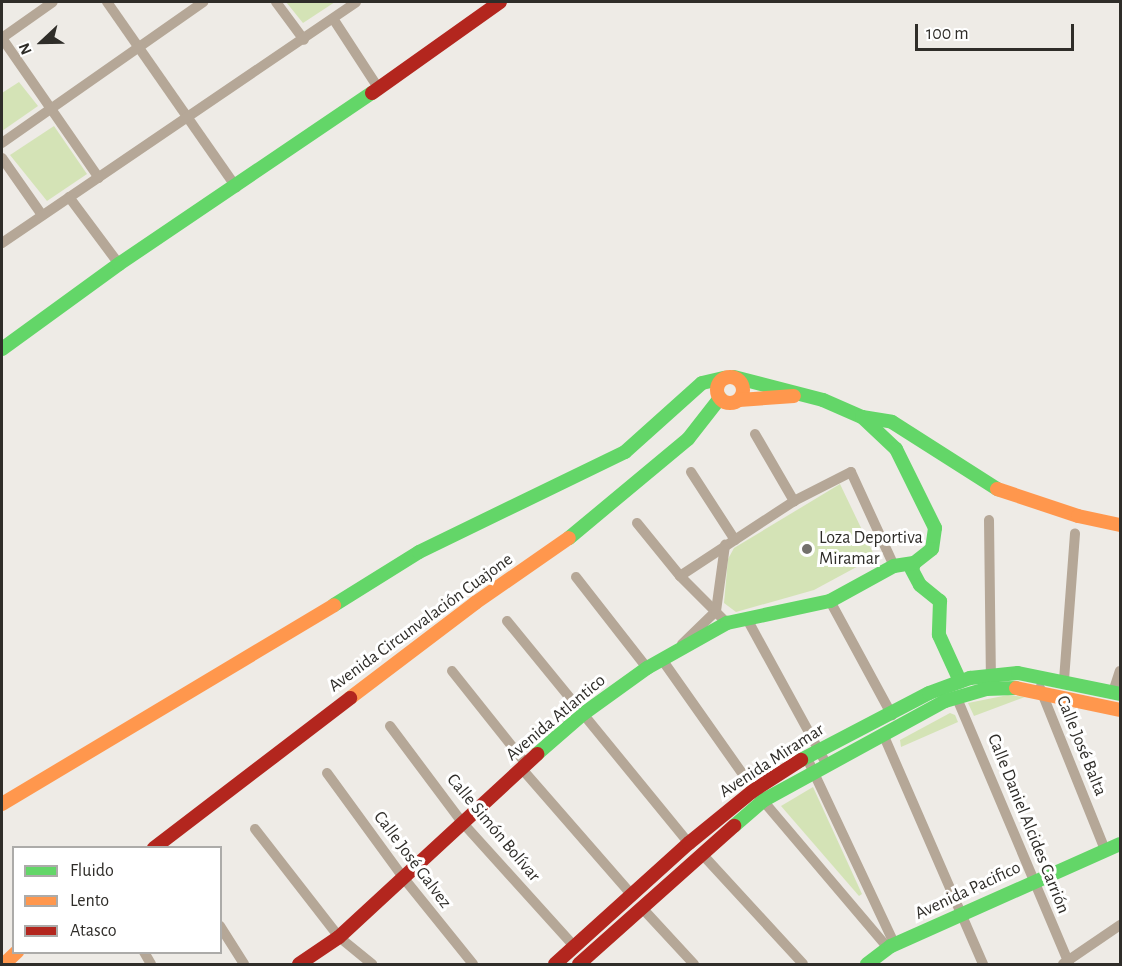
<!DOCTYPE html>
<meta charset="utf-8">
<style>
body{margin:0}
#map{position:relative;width:1122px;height:966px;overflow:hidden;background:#eeebe6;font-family:"Alegreya Sans",sans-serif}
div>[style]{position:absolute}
.green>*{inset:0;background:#d4e3b6}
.street>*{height:10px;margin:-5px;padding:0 5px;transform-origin:5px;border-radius:5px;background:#b5a797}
.fast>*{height:14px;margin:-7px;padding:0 7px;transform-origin:7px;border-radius:7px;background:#63d668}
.slow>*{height:14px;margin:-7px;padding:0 7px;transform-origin:7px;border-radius:7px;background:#ff974d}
.slow>.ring{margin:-7px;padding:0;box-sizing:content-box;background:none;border:14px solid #ff974d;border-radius:50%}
.jam>*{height:14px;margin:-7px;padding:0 7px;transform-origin:7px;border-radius:7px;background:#b3261e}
.dots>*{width:16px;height:16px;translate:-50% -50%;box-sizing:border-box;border:3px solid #fff;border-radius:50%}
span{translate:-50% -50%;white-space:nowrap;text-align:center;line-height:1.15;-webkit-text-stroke:6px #fff;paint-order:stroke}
.poi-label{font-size:18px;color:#2f2d29}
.left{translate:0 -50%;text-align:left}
.street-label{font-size:18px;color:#2f2d29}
.frame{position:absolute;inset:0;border:3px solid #2f2d29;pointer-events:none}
.legend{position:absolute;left:12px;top:846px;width:210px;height:108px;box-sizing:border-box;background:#fff;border:2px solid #acaba9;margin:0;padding:8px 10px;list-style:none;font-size:18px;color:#2f2d29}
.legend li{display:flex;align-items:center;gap:12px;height:30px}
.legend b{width:30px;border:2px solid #acaba9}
.north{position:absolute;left:12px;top:12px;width:60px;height:60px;-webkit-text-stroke:4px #fff;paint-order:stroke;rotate:248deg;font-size:16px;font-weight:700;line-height:24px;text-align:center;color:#2f2d29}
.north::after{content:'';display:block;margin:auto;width:21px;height:27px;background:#2f2d29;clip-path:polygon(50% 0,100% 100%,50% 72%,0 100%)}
.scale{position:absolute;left:915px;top:24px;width:159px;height:27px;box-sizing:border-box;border:3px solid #2f2d29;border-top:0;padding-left:8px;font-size:18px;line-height:21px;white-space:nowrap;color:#2f2d29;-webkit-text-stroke:4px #fff;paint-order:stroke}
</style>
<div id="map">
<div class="green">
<i style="clip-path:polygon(286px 2px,335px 2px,303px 23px)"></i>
<i style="clip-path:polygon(19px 82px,38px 106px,2px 131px,2px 93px)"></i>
<i style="clip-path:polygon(54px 126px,87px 174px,47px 201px,10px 155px)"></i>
<i style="clip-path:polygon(840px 484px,875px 557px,814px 590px,736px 612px,724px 603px,728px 559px,734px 548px)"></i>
<i style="clip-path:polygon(1008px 695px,1025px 697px,974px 716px,968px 703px)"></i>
<i style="clip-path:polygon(950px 713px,955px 715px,958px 722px,901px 747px,900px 740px)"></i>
<i style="clip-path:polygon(813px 787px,862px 894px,859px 896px,781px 806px)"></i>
</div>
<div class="street">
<i style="left:107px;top:2px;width:226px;rotate:55.1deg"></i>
<i style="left:276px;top:2px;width:47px;rotate:53.6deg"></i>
<i style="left:334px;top:20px;width:82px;rotate:56.9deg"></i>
<i style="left:2px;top:38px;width:170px;rotate:55.3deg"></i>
<i style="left:2px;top:38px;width:62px;rotate:-35.2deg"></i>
<i style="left:2px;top:143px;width:246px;rotate:-35deg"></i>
<i style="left:2px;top:158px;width:70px;rotate:54.9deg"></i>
<i style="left:69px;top:197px;width:84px;rotate:53.3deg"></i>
<i style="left:2px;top:243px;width:428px;rotate:-34.2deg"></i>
<i style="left:755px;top:434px;width:78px;rotate:59.8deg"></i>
<i style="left:691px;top:472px;width:81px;rotate:57.1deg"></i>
<i style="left:989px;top:520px;width:154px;rotate:89.3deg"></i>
<i style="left:637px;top:523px;width:68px;rotate:50.9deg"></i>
<i style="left:680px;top:576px;width:66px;rotate:45deg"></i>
<i style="left:680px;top:576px;width:136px;rotate:-33.3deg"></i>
<i style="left:794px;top:501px;width:64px;rotate:-27deg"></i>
<i style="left:851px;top:472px;width:103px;rotate:65.4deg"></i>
<i style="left:576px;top:577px;width:115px;rotate:52deg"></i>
<i style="left:830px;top:601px;width:130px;rotate:61.5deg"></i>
<i style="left:747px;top:619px;width:166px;rotate:61.3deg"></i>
<i style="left:507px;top:621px;width:287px;rotate:50.7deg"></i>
<i style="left:682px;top:644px;width:47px;rotate:-44.1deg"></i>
<i style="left:716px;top:611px;width:67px;rotate:-82.2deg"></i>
<i style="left:663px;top:661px;width:158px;rotate:54.8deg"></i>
<i style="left:754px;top:790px;width:207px;rotate:49.7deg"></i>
<i style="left:452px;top:671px;width:120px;rotate:51.4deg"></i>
<i style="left:1064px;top:680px;width:147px;rotate:-85.7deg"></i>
<i style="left:1040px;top:688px;width:175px;rotate:68.1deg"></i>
<i style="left:1113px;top:692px;width:22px;rotate:-72deg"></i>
<i style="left:956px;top:696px;width:291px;rotate:67.1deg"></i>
<i style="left:390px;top:726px;width:119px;rotate:53.2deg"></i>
<i style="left:461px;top:821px;width:170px;rotate:47.9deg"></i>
<i style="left:883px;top:734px;width:251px;rotate:66.5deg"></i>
<i style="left:806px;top:756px;width:209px;rotate:64.8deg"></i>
<i style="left:522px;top:769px;width:166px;rotate:48.9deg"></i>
<i style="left:327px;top:773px;width:127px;rotate:53.9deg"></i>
<i style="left:402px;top:876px;width:113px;rotate:51.1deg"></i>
<i style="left:255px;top:829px;width:137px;rotate:52.1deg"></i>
<i style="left:339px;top:937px;width:43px;rotate:39.3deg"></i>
<i style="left:702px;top:854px;width:149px;rotate:47.4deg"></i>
<i style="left:643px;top:909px;width:75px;rotate:47.2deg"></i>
<i style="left:220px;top:926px;width:45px;rotate:57.7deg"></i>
<i style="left:144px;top:952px;width:14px;rotate:60deg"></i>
<i style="left:1063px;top:964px;width:69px;rotate:-34.4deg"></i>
</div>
<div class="fast">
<i style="left:2px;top:349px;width:145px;rotate:-36deg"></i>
<i style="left:119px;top:264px;width:305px;rotate:-34.1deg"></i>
<i style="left:734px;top:377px;width:92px;rotate:14.5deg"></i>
<i style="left:823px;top:400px;width:43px;rotate:23.6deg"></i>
<i style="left:862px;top:417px;width:30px;rotate:9deg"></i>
<i style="left:892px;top:422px;width:125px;rotate:32.5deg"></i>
<i style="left:862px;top:417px;width:47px;rotate:43.3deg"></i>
<i style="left:896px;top:449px;width:88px;rotate:63.7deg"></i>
<i style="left:935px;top:528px;width:21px;rotate:98deg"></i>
<i style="left:932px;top:549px;width:23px;rotate:142deg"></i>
<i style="left:914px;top:563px;width:7px;rotate:106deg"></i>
<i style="left:912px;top:570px;width:17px;rotate:62deg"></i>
<i style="left:920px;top:585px;width:26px;rotate:39deg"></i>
<i style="left:940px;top:601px;width:34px;rotate:92deg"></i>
<i style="left:939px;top:635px;width:51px;rotate:65.5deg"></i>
<i style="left:569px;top:538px;width:155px;rotate:-39.8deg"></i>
<i style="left:688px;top:439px;width:52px;rotate:-52deg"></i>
<i style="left:334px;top:605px;width:100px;rotate:-31.9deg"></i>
<i style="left:419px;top:552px;width:229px;rotate:-25.9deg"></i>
<i style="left:625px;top:452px;width:103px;rotate:-41.9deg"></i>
<i style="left:702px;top:383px;width:23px;rotate:-13deg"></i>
<i style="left:537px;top:754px;width:61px;rotate:-41deg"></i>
<i style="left:583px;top:714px;width:79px;rotate:-35.7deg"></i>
<i style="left:647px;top:668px;width:92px;rotate:-29.4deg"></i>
<i style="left:727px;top:623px;width:105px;rotate:-12.1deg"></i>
<i style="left:830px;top:601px;width:73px;rotate:-28.7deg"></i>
<i style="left:894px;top:566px;width:20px;rotate:-9deg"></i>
<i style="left:801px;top:760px;width:144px;rotate:-27.6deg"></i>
<i style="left:929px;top:693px;width:44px;rotate:-20.1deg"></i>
<i style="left:970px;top:678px;width:48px;rotate:-5.9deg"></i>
<i style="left:1018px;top:673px;width:104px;rotate:11.6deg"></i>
<i style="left:734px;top:826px;width:40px;rotate:-41deg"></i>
<i style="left:764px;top:800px;width:206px;rotate:-28.7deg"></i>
<i style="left:945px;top:701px;width:43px;rotate:-16.3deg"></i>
<i style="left:986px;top:689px;width:30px;rotate:-2deg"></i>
<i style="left:867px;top:964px;width:30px;rotate:-37deg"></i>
<i style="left:891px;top:946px;width:251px;rotate:-24deg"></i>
</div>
<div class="slow">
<i class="ring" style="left:717px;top:377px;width:12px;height:12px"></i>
<i style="left:739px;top:400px;width:55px;rotate:-4.2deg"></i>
<i style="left:997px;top:489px;width:85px;rotate:18.4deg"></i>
<i style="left:1078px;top:516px;width:43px;rotate:12.1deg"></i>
<i style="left:1016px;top:688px;width:106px;rotate:11.9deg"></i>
<i style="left:350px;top:698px;width:157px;rotate:-37.2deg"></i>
<i style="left:475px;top:603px;width:114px;rotate:-34.7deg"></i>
<i style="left:2px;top:804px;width:387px;rotate:-30.9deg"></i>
<i style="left:4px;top:964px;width:18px;rotate:-43deg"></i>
</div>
<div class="jam">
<i style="left:372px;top:93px;width:157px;rotate:-35.4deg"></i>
<i style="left:154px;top:848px;width:247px;rotate:-37.4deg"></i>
<i style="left:299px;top:964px;width:48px;rotate:-34deg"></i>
<i style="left:339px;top:937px;width:270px;rotate:-42.7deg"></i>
<i style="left:555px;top:964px;width:181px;rotate:-42.1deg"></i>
<i style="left:689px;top:843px;width:84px;rotate:-39.2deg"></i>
<i style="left:754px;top:790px;width:56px;rotate:-32.6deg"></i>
<i style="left:579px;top:964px;width:208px;rotate:-41.7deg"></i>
</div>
<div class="dots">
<i style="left:807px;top:549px;background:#72706b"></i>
</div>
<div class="poi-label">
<span class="left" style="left:819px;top:549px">Loza Deportiva<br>Miramar</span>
</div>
<div class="street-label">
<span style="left:421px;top:623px;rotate:-36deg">Avenida Circunvalación Cuajone</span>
<span style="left:556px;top:718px;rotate:-40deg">Avenida Atlantico</span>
<span style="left:1081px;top:746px;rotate:68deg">Calle José Balta</span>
<span style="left:772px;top:761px;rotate:-33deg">Avenida Miramar</span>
<span style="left:1028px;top:824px;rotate:68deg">Calle Daniel Alcides Carrión</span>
<span style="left:493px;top:828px;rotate:50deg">Calle Simón Bolívar</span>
<span style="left:412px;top:860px;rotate:53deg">Calle José Galvez</span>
<span style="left:968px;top:891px;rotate:-25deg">Avenida Pacifico</span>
</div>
<div class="frame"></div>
<ul class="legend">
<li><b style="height:8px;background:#63d668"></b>Fluido</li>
<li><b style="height:8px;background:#ff974d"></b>Lento</li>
<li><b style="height:8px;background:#b3261e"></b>Atasco</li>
</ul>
<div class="north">N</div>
<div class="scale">100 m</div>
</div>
